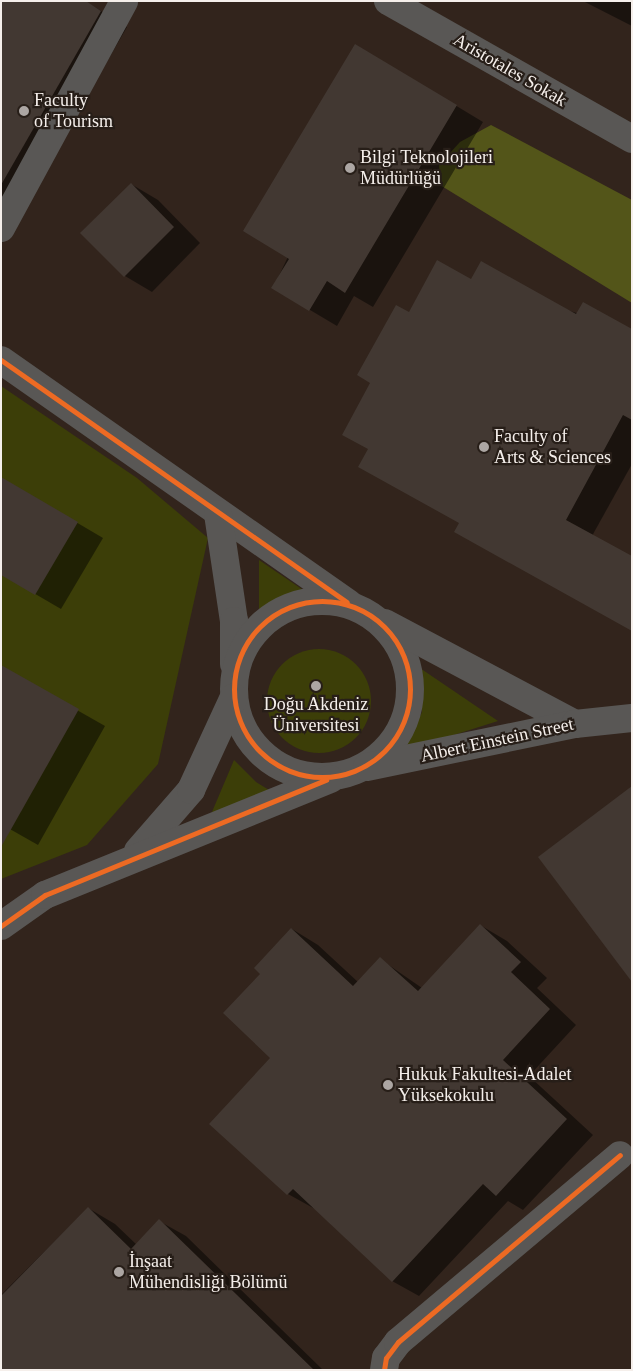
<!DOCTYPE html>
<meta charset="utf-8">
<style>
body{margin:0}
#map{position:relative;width:633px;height:1371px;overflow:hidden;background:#241f1c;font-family:Georgia,serif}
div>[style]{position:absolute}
.built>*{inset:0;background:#32241c}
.green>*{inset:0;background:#3c3e08}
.round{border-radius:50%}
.forest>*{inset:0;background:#535519}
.shadow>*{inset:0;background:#0007}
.building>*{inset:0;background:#423832}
.street>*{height:28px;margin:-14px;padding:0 14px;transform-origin:14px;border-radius:14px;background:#595755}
.street>.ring{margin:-14px;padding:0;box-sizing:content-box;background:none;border:28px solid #595755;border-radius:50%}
.cycleway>*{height:5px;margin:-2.5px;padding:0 2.5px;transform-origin:2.5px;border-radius:2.5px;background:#ed6a23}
.cycleway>.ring{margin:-2.5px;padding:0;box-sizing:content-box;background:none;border:5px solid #ed6a23;border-radius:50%}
.dots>*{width:14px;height:14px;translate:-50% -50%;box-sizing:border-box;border:2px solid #271e18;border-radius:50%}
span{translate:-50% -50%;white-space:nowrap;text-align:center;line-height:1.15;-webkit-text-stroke:4.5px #271e18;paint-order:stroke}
.street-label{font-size:18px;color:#f5efeb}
.poi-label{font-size:18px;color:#f5efeb}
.left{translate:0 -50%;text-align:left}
.frame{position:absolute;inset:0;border:2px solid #f5efeb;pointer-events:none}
</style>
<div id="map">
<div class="built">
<i style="clip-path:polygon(1px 1px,632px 1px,632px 1370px,1px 1370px)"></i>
</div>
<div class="green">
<i style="clip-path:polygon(1px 386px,137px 478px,208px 538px,158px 764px,87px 845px,1px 879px)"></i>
<i style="clip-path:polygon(259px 560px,309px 594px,259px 619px)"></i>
<i class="round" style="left:267px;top:649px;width:104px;height:104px"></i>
<i style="clip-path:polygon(414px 664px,498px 721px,403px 751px,422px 712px)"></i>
<i style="clip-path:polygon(234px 760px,256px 782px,282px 798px,209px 819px)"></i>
</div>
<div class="forest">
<i style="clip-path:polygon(491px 125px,632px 200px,632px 303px,440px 185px,439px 165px,460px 142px)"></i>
</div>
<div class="shadow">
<i style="clip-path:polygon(1px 1px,85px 1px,127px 27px,1px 244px)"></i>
<i style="clip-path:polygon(583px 1px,632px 1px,632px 26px)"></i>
<i style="clip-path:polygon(382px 61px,483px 122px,373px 307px,354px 296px,337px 326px,273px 288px)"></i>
<i style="clip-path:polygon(131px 184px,158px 200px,200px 243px,152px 292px,125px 276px)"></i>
<i style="clip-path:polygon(472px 281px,632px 330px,632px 464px,592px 536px,461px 523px,369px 450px,410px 314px)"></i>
<i style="clip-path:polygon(1px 478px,103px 538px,61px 609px,1px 574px)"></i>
<i style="clip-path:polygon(3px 668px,105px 726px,38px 845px,1px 824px)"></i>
<i style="clip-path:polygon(480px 925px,507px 941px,547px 978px,537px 988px,576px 1025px,529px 1076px,593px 1135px,523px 1210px,508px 1201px,419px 1296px,392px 1281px,315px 1209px,288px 1194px,262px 974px,292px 929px,318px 945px,358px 982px,380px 959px,422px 988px)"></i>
<i style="clip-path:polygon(88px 1208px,115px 1224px,137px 1245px,159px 1221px,186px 1236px,323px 1370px,1px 1370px,1px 1295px)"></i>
</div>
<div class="building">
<i style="clip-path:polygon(1px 1px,86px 1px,101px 11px,1px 185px)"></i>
<i style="clip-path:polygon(355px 44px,457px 105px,345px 293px,327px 281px,309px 311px,271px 288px,289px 259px,243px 231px)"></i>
<i style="clip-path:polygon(131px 183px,174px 227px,124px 277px,80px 233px)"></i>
<i style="clip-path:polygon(437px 260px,471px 279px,481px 261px,576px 314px,583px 302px,632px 329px,632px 420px,623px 415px,566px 520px,632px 556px,632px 631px,454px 532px,459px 523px,358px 467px,368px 449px,342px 435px,370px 383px,357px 375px,396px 305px,409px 312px)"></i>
<i style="clip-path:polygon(1px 477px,78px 522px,35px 595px,1px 575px)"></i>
<i style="clip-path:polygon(1px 665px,79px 709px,1px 847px)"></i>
<i style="clip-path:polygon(632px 786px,632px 982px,538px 857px)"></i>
<i style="clip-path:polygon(480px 924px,521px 962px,511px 972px,550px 1009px,503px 1060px,567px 1119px,496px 1196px,483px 1184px,392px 1282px,293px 1189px,287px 1195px,209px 1124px,270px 1058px,223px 1013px,260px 974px,254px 968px,291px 928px,353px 986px,380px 957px,418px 991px)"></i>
<i style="clip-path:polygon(88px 1207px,131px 1249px,159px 1219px,314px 1370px,1px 1370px,1px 1296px)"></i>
</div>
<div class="street">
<i style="left:388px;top:1px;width:280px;rotate:29.5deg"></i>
<i style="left:1px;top:228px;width:258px;rotate:-61.5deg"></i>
<i style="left:1px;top:360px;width:424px;rotate:35deg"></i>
<i style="left:218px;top:514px;width:108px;rotate:81.5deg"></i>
<i style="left:234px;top:621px;width:43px;rotate:90deg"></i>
<i class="ring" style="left:234px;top:601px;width:148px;height:148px"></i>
<i style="left:385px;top:623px;width:215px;rotate:28deg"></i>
<i style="left:367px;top:767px;width:212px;rotate:-11.7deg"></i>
<i style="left:575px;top:724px;width:57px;rotate:-6deg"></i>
<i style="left:138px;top:851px;width:81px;rotate:-49deg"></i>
<i style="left:191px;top:790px;width:102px;rotate:-65.2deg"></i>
<i style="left:1px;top:926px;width:54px;rotate:-35.2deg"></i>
<i style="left:45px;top:895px;width:308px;rotate:-22.1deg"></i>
<i style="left:384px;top:1370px;width:12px;rotate:-81deg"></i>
<i style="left:386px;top:1358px;width:20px;rotate:-53deg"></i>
<i style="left:398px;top:1342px;width:290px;rotate:-40.1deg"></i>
</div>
<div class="cycleway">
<i style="left:1px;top:360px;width:422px;rotate:35deg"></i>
<i class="ring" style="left:234px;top:601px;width:171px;height:171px"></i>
<i style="left:1px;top:926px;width:54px;rotate:-35.2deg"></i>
<i style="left:45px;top:895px;width:304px;rotate:-22.3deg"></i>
<i style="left:384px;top:1370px;width:12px;rotate:-81deg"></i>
<i style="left:386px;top:1358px;width:20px;rotate:-53deg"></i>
<i style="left:398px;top:1342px;width:290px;rotate:-40.1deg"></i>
</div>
<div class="dots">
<i style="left:24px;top:111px;background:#aca6a3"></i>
<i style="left:350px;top:168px;background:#aca6a3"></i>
<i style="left:484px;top:447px;background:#aca6a3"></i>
<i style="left:316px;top:686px;background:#aca6a3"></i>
<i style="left:388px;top:1085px;background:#aca6a3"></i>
<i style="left:119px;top:1272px;background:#aca6a3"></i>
</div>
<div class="street-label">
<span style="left:510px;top:70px;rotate:30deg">Aristotales Sokak</span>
<span style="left:497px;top:740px;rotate:-12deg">Albert Einstein Street</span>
</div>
<div class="poi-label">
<span class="left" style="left:34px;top:111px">Faculty<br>of Tourism</span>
<span class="left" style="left:360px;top:168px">Bilgi Teknolojileri<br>Müdürlüğü</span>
<span class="left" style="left:494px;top:447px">Faculty of<br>Arts &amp; Sciences</span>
<span style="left:316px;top:715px">Doğu Akdeniz<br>Üniversitesi</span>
<span class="left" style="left:398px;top:1085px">Hukuk Fakultesi-Adalet<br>Yüksekokulu</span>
<span class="left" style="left:129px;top:1272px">İnşaat<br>Mühendisliği Bölümü</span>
</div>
<div class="frame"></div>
</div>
